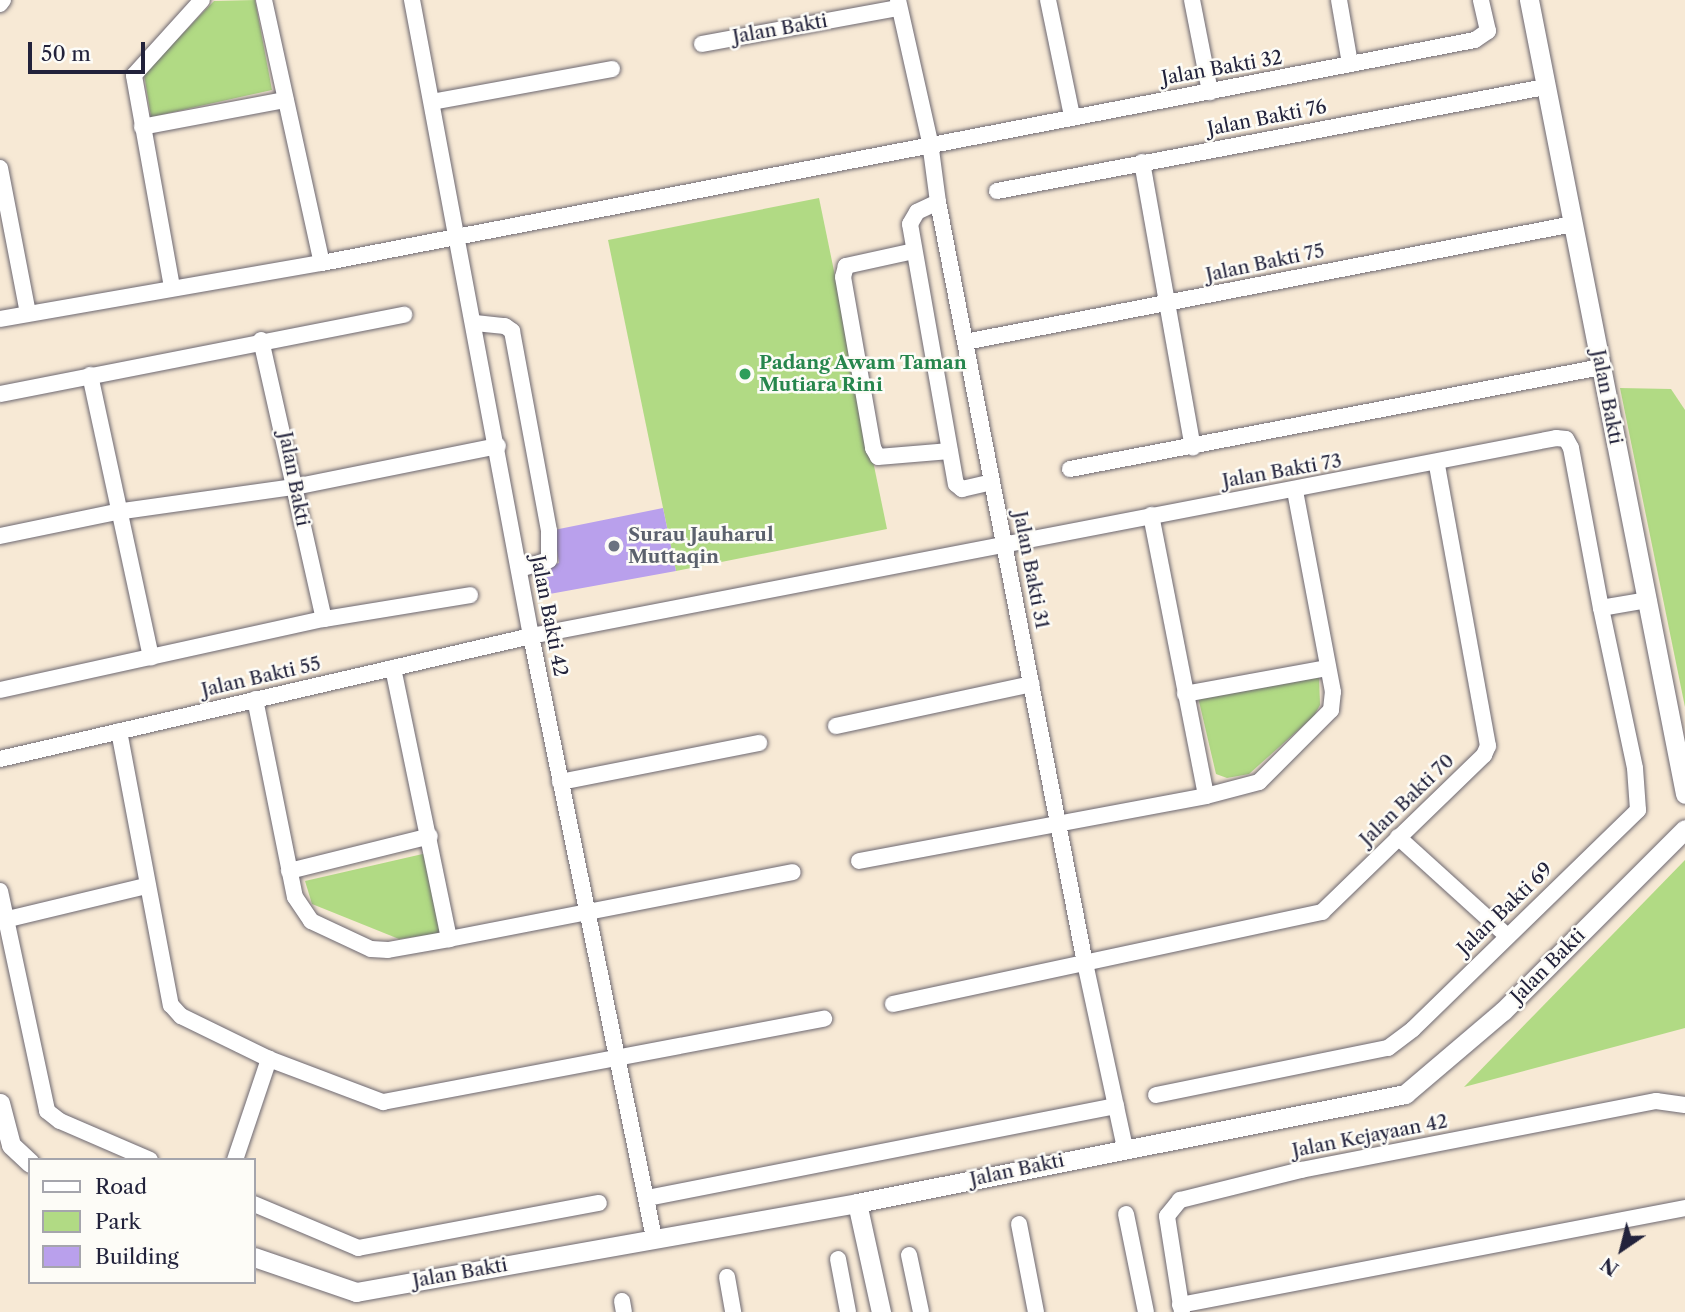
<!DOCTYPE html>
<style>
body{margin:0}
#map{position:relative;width:1685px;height:1312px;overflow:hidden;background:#f7e9d5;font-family:"Libre Caslon Text",serif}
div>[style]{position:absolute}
.green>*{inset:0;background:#b1da84}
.building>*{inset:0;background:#b9a0ec}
.roads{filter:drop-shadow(0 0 2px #6d6871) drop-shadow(0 0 2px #6d6871)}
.minor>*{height:16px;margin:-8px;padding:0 8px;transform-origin:8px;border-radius:8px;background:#fff}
.tertiary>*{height:19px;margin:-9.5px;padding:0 9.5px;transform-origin:9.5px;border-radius:9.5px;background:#fff}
.dots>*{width:19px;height:19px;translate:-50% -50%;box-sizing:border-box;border:4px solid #fdfcf7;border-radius:50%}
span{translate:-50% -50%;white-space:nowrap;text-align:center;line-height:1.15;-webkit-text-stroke:5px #fdfcf7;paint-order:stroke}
.street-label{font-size:19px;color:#22223b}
.leisure-label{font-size:19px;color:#27864d;font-weight:700}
.left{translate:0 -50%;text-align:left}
.worship-label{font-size:19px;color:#5b616d;font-weight:700}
.legend{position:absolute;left:28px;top:1158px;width:228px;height:126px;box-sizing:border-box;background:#fdfcf7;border:2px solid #a5a5ac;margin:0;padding:9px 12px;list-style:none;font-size:21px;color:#22223b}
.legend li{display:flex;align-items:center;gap:14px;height:35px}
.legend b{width:35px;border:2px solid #a5a5ac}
.north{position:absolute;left:1587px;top:1214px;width:70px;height:70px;-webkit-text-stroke:5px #fdfcf7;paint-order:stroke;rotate:215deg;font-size:19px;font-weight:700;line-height:28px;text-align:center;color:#22223b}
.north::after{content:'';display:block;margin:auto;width:24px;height:32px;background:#22223b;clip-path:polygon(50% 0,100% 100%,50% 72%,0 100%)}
.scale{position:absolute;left:28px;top:42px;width:117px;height:32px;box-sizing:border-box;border:4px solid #22223b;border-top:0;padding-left:9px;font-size:21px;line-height:24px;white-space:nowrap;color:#22223b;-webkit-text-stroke:5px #fdfcf7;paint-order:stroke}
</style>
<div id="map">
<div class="green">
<i style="clip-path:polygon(255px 0,272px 90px,151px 117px,144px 74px,214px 1px)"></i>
<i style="clip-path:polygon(819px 198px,887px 529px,676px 571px,608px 240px)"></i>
<i style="clip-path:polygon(1620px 388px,1671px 389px,1685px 410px,1685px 707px)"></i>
<i style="clip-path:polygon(1319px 676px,1320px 705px,1314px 716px,1249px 774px,1227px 778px,1216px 774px,1198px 697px)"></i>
<i style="clip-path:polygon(427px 853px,442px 933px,399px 939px,312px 904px,305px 881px)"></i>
<i style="clip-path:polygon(1685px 860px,1685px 1028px,1464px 1087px)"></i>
</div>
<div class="building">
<i style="clip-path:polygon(663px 508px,676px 571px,544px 595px,538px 570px,559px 563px,554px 530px)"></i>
</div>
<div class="roads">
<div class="minor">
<i style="left:264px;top:0;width:269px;rotate:77.6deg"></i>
<i style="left:412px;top:0;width:647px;rotate:79.4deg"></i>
<i style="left:531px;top:636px;width:614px;rotate:78.45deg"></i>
<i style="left:898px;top:0;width:146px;rotate:77.3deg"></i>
<i style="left:930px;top:142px;width:61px;rotate:82.4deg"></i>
<i style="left:938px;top:202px;width:775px;rotate:79.07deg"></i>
<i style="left:1085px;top:963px;width:189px;rotate:77.8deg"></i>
<i style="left:1048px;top:0;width:118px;rotate:78.3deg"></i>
<i style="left:1192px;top:0;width:94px;rotate:78.9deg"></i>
<i style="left:1339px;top:0;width:65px;rotate:80.2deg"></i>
<i style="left:0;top:4px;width:5px;rotate:-53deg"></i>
<i style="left:702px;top:44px;width:200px;rotate:-10.4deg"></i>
<i style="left:432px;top:102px;width:183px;rotate:-10.4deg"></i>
<i style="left:142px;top:127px;width:146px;rotate:-10.7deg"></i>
<i style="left:1142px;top:162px;width:290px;rotate:79.9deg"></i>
<i style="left:0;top:168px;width:148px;rotate:79.1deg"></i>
<i style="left:997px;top:191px;width:558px;rotate:-10.75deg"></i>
<i style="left:938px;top:202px;width:23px;rotate:155deg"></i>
<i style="left:917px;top:212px;width:14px;rotate:120deg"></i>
<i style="left:910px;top:224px;width:264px;rotate:80deg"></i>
<i style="left:956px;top:484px;width:8px;rotate:40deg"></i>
<i style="left:962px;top:489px;width:31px;rotate:-13deg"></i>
<i style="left:914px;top:251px;width:70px;rotate:167.6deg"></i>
<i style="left:846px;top:266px;width:11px;rotate:105deg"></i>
<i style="left:843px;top:277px;width:174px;rotate:80deg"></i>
<i style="left:873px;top:448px;width:10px;rotate:61deg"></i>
<i style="left:878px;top:457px;width:72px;rotate:-4.8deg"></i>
<i style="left:172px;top:287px;width:215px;rotate:-100.2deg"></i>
<i style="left:134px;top:75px;width:101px;rotate:-47.8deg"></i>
<i style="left:0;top:319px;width:327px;rotate:-9.9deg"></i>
<i style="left:322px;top:263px;width:1174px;rotate:-10.95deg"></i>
<i style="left:1475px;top:40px;width:16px;rotate:-35deg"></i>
<i style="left:1488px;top:31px;width:32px;rotate:-103deg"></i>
<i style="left:475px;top:323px;width:30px;rotate:6deg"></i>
<i style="left:505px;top:326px;width:9px;rotate:36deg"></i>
<i style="left:512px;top:331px;width:203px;rotate:79.5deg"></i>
<i style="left:549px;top:531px;width:29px;rotate:90deg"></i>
<i style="left:549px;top:560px;width:31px;rotate:163deg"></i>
<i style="left:261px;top:340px;width:286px;rotate:77.3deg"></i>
<i style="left:965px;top:342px;width:619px;rotate:-10.98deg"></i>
<i style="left:90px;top:375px;width:289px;rotate:77.8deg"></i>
<i style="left:0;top:394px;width:412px;rotate:-11.1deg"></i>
<i style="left:1070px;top:469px;width:541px;rotate:-10.87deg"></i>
<i style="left:1151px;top:515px;width:286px;rotate:78.9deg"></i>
<i style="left:0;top:536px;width:118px;rotate:-11.7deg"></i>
<i style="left:116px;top:512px;width:180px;rotate:-8deg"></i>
<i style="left:294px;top:487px;width:208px;rotate:-11.4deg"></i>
<i style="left:393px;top:668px;width:277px;rotate:78.3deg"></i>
<i style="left:0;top:690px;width:332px;rotate:-12.4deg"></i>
<i style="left:324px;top:619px;width:148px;rotate:-9.3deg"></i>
<i style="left:1185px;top:694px;width:144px;rotate:-10.4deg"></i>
<i style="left:255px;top:699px;width:202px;rotate:78.6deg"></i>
<i style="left:295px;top:897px;width:29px;rotate:56deg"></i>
<i style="left:311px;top:921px;width:66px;rotate:25deg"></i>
<i style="left:371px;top:949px;width:17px;rotate:3deg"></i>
<i style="left:388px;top:950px;width:62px;rotate:-10.2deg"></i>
<i style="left:449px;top:939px;width:350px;rotate:-11deg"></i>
<i style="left:836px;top:726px;width:200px;rotate:-12.1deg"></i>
<i style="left:119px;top:731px;width:279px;rotate:79.3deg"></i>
<i style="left:171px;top:1005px;width:15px;rotate:48deg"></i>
<i style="left:181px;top:1016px;width:98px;rotate:26deg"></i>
<i style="left:269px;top:1059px;width:122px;rotate:20.7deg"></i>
<i style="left:383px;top:1102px;width:449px;rotate:-10.7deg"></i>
<i style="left:0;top:759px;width:545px;rotate:-13.04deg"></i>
<i style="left:531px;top:636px;width:1044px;rotate:-10.93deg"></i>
<i style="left:1556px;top:438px;width:10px;rotate:6deg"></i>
<i style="left:1566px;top:439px;width:10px;rotate:61deg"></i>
<i style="left:1571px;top:448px;width:163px;rotate:79.4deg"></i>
<i style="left:560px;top:782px;width:203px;rotate:-11.1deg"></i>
<i style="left:1398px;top:837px;width:147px;rotate:42.2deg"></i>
<i style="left:859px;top:861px;width:353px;rotate:-10.6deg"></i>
<i style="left:1206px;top:796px;width:55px;rotate:-14.8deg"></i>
<i style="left:1259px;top:782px;width:102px;rotate:-45deg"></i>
<i style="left:1331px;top:710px;width:18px;rotate:-84deg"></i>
<i style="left:1333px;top:692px;width:205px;rotate:-100.7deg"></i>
<i style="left:289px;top:871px;width:145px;rotate:-13.9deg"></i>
<i style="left:0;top:891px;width:225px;rotate:77.9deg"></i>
<i style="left:47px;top:1111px;width:16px;rotate:38deg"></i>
<i style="left:60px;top:1121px;width:98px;rotate:23.4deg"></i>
<i style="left:0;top:921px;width:150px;rotate:-13.5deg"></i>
<i style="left:893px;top:1004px;width:439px;rotate:-12.1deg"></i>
<i style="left:1322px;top:912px;width:226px;rotate:-44.1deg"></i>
<i style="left:1484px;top:755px;width:10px;rotate:-66deg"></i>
<i style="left:1488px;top:746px;width:287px;rotate:-100.3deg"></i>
<i style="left:1156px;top:1095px;width:237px;rotate:-11.5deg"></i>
<i style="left:1388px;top:1048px;width:31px;rotate:-37deg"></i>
<i style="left:1413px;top:1029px;width:314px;rotate:-44.2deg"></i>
<i style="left:1638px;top:810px;width:42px;rotate:-94.1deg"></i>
<i style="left:1635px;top:768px;width:164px;rotate:-102deg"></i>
<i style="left:1601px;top:608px;width:48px;rotate:-9.7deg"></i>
<i style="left:235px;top:1160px;width:107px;rotate:-71.4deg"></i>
<i style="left:647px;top:1198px;width:478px;rotate:-11.1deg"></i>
<i style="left:254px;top:1204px;width:113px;rotate:22.9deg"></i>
<i style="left:358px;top:1248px;width:245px;rotate:-10.6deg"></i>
<i style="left:1126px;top:1214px;width:100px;rotate:78.5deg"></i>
<i style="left:1019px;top:1224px;width:90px;rotate:79.1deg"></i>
<i style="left:909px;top:1255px;width:58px;rotate:78.1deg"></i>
<i style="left:838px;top:1259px;width:54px;rotate:79.3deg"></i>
<i style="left:727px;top:1277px;width:36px;rotate:80deg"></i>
<i style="left:622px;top:1301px;width:11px;rotate:80deg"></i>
<i style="left:1180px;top:1305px;width:514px;rotate:-10.87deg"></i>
<i style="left:1182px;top:1312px;width:97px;rotate:-98.9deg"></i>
<i style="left:1167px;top:1216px;width:21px;rotate:-51deg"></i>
<i style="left:1180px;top:1200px;width:125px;rotate:-13.9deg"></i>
<i style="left:1301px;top:1170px;width:362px;rotate:-11deg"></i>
<i style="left:1656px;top:1101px;width:29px;rotate:8deg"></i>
</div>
<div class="tertiary">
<i style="left:1529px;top:0;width:809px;rotate:78.88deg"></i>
<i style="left:0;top:1103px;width:43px;rotate:75.3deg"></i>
<i style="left:11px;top:1145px;width:26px;rotate:43deg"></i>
<i style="left:857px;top:1203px;width:112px;rotate:77.6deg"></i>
<i style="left:254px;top:1257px;width:108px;rotate:18.9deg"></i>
<i style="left:356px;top:1292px;width:509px;rotate:-10.07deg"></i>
<i style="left:857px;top:1203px;width:559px;rotate:-11.25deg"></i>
<i style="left:1405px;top:1094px;width:128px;rotate:-40.3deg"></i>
<i style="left:1503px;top:1011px;width:257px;rotate:-45deg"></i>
</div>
</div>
<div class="dots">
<i style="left:745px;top:374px;background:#2e9e5b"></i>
<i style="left:614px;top:546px;background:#6b7280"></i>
</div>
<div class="street-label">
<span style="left:780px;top:29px;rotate:-10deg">Jalan Bakti</span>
<span style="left:1222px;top:68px;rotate:-10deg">Jalan Bakti 32</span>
<span style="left:1267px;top:118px;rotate:-11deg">Jalan Bakti 76</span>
<span style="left:1265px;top:263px;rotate:-12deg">Jalan Bakti 75</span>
<span style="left:1607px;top:397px;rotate:79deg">Jalan Bakti</span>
<span style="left:1282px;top:471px;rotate:-10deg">Jalan Bakti 73</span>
<span style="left:294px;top:479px;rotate:79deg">Jalan Bakti</span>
<span style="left:1031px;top:570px;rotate:79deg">Jalan Bakti 31</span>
<span style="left:549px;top:616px;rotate:79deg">Jalan Bakti 42</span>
<span style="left:261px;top:677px;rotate:-13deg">Jalan Bakti 55</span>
<span style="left:1407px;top:800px;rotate:-44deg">Jalan Bakti 70</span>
<span style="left:1505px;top:909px;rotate:-44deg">Jalan Bakti 69</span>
<span style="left:1548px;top:966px;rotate:-45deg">Jalan Bakti</span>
<span style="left:1370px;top:1136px;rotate:-11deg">Jalan Kejayaan 42</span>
<span style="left:1017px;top:1170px;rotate:-12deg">Jalan Bakti</span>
<span style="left:460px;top:1273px;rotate:-10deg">Jalan Bakti</span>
</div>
<div class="leisure-label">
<span class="left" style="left:759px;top:374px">Padang Awam Taman<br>Mutiara Rini</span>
</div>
<div class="worship-label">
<span class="left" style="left:628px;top:546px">Surau Jauharul<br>Muttaqin</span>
</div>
<ul class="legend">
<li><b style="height:9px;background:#fff"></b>Road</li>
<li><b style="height:19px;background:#b1da84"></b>Park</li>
<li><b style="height:19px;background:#b9a0ec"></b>Building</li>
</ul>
<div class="north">N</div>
<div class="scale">50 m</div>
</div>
